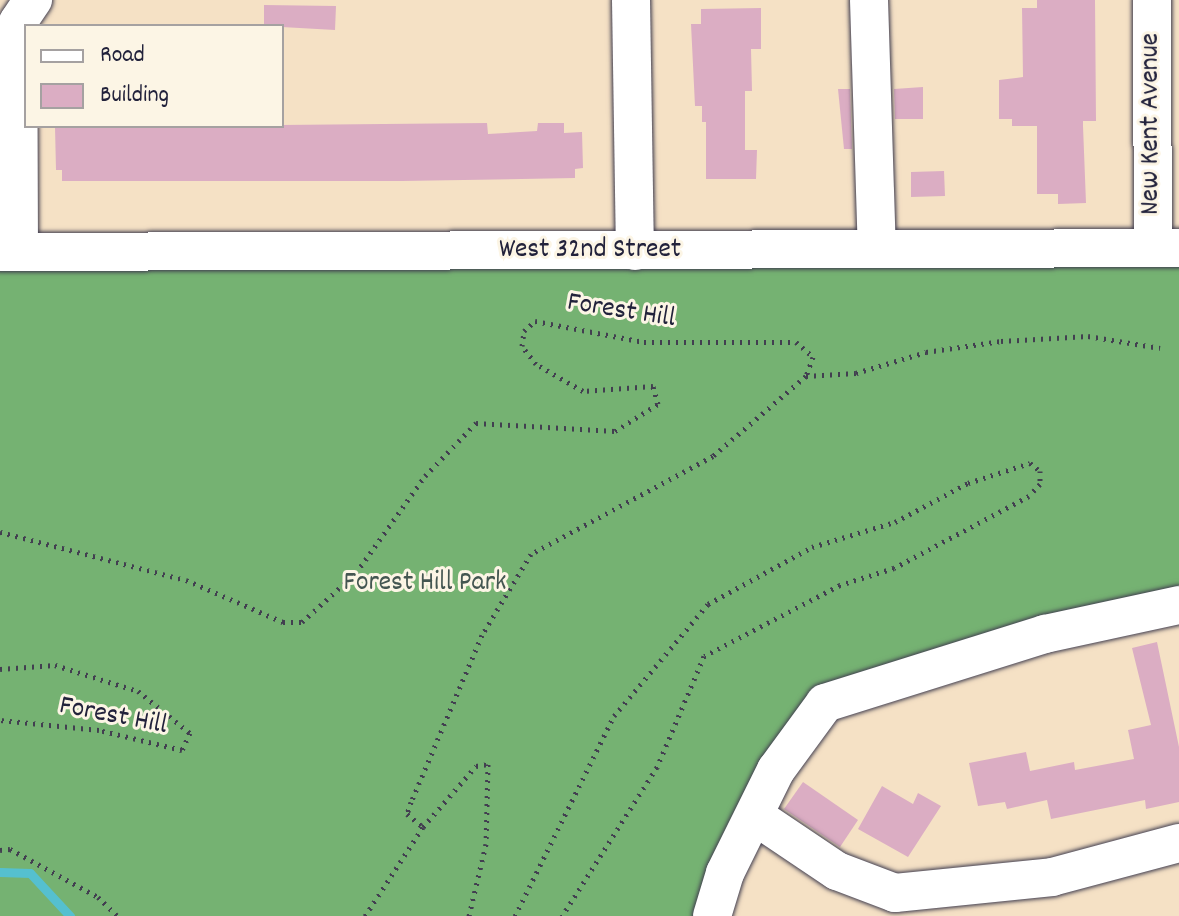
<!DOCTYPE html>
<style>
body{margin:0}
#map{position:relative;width:1179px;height:916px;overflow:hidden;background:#f5e1c5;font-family:Dekko,sans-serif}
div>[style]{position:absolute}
.forest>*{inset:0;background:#75b272}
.stream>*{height:9px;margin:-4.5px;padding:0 4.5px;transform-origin:4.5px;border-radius:4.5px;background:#55c0cf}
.building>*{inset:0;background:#dbadc3}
.path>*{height:5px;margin-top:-2.5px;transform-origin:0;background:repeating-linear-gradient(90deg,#423f50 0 2px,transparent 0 8px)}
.roads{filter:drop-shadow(0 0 2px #423f50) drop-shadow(0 0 2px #423f50)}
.minor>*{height:38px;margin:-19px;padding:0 19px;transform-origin:19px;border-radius:19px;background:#fff}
span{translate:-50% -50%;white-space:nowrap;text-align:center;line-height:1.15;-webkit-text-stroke:6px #fcf5e5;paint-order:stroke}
.street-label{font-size:28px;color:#22223b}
.park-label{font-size:28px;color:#445651}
.legend{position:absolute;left:24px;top:24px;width:260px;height:104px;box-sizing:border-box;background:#fcf5e5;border:2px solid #a5a1a1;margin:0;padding:10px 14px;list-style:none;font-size:24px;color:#22223b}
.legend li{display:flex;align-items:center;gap:16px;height:40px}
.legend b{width:40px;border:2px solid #a5a1a1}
</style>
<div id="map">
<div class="forest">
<i style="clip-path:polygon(1179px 250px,1179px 605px,828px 702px,716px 916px,0 916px,0 252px)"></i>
</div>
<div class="stream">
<i style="left:0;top:872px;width:30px;rotate:2deg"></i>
<i style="left:30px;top:873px;width:59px;rotate:47.1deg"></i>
</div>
<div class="building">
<i style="clip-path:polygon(1037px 0,1095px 0,1096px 121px,1083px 121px,1083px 126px,1086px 203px,1058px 204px,1058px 194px,1037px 194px,1037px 126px,1012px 126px,1012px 119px,999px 119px,999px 80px,1023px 77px,1022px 8px,1037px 8px)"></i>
<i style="clip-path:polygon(264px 5px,336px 6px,335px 30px,264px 26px)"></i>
<i style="clip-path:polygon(761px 8px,761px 49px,751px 49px,752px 91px,745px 91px,745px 150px,757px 150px,756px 179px,706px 179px,706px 122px,702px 122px,702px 106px,695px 106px,691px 24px,701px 24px,701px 9px)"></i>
<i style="clip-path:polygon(923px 87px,923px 119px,895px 119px,894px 89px)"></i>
<i style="clip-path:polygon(838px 89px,850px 89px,852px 149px,844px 149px)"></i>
<i style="clip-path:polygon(487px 123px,488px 134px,537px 131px,538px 123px,564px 123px,564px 133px,582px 132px,583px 168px,575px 169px,575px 178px,402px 181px,62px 181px,62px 170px,56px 170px,55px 127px)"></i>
<i style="clip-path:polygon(944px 171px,945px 196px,911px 197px,911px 172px)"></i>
<i style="clip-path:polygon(1157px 642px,1179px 747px,1179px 802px,1146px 809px,1145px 800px,1051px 819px,1047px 800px,1007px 809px,1005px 802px,978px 806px,969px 763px,1026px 752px,1030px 771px,1074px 762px,1075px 770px,1134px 759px,1128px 730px,1151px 725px,1132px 648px)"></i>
<i style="clip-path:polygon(803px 782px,858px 820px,840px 847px,784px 809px)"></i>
<i style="clip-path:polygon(882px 786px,913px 804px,918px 793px,941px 806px,908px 857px,858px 829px)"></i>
</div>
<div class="path">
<i style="left:806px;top:376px;width:50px;rotate:-3.4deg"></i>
<i style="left:856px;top:373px;width:73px;rotate:-16.7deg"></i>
<i style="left:926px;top:352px;width:76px;rotate:-8.3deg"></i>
<i style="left:1001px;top:341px;width:87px;rotate:-3.3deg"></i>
<i style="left:1088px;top:336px;width:73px;rotate:9.5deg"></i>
<i style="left:0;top:532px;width:192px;rotate:14.5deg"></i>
<i style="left:186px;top:580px;width:106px;rotate:23.4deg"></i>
<i style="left:283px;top:622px;width:19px"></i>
<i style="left:302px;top:622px;width:73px;rotate:-42.2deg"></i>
<i style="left:356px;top:573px;width:119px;rotate:-54.6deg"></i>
<i style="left:425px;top:476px;width:74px;rotate:-46.1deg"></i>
<i style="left:476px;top:423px;width:139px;rotate:3.3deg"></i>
<i style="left:615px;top:431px;width:51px;rotate:-32.1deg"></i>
<i style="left:658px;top:404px;width:19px;rotate:-106deg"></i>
<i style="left:653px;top:386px;width:70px;rotate:175.9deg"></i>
<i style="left:583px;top:391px;width:54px;rotate:-150.1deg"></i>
<i style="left:536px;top:364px;width:23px;rotate:-128deg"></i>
<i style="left:522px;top:346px;width:15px;rotate:-82deg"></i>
<i style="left:524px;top:331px;width:15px;rotate:-42deg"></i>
<i style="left:535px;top:321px;width:111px;rotate:10.9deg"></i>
<i style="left:644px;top:342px;width:152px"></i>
<i style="left:796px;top:342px;width:23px;rotate:41deg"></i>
<i style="left:813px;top:357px;width:20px;rotate:110deg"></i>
<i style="left:806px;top:376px;width:123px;rotate:139.3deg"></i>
<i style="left:713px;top:456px;width:207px;rotate:151.7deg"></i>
<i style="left:531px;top:554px;width:95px;rotate:121.2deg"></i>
<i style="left:482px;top:635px;width:181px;rotate:113deg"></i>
<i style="left:411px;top:802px;width:13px;rotate:108deg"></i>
<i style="left:407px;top:814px;width:21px;rotate:39deg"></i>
<i style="left:0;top:669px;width:55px;rotate:-4.2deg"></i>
<i style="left:55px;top:665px;width:87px;rotate:17.4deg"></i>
<i style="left:138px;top:691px;width:67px;rotate:38.9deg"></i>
<i style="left:190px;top:733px;width:19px;rotate:115deg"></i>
<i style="left:182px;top:750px;width:85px;rotate:-166.5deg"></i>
<i style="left:99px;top:730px;width:100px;rotate:-174.2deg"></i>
<i style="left:0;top:850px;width:10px;rotate:-6deg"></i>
<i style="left:10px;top:849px;width:100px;rotate:28.6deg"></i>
<i style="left:98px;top:897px;width:28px;rotate:44deg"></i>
<i style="left:365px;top:916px;width:106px;rotate:-56.9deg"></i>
<i style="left:423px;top:827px;width:81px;rotate:-49deg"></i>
<i style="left:476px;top:766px;width:12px;rotate:-9deg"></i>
<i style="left:488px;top:764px;width:80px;rotate:91.4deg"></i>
<i style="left:486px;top:844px;width:74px;rotate:103.3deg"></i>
<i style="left:515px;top:916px;width:223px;rotate:-63.7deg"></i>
<i style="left:614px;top:716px;width:146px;rotate:-50deg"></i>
<i style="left:708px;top:604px;width:119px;rotate:-28.7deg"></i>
<i style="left:812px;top:547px;width:87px;rotate:-16.8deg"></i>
<i style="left:895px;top:522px;width:83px;rotate:-28.1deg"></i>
<i style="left:968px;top:483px;width:65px;rotate:-17.9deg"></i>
<i style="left:1030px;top:463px;width:13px;rotate:39deg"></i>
<i style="left:1040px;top:471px;width:13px;rotate:90deg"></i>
<i style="left:1040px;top:484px;width:16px;rotate:133deg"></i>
<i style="left:1029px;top:496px;width:153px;rotate:151.9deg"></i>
<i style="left:894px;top:568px;width:57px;rotate:162.5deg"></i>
<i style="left:840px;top:585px;width:153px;rotate:152.4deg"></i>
<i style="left:704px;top:656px;width:121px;rotate:112.9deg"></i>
<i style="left:657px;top:767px;width:177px;rotate:122.5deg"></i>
</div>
<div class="roads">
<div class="minor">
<i style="left:631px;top:0;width:251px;rotate:89.1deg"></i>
<i style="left:869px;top:0;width:249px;rotate:88.2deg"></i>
<i style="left:1152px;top:0;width:248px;rotate:89.8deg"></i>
<i style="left:0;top:252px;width:1179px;rotate:-0.19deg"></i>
<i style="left:19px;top:252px;width:230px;rotate:-90.2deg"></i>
<i style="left:18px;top:22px;width:27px;rotate:-56deg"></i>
<i style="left:755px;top:816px;width:99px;rotate:33.9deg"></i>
<i style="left:837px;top:871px;width:62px;rotate:20.8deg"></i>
<i style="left:895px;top:893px;width:158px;rotate:-5.8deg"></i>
<i style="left:1052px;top:877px;width:131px;rotate:-15deg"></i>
<i style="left:712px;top:916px;width:45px;rotate:-73.2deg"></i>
<i style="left:725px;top:873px;width:115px;rotate:-63.7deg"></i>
<i style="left:776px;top:770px;width:83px;rotate:-53.8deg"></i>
<i style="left:825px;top:703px;width:231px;rotate:-17.4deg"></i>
<i style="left:1045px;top:634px;width:137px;rotate:-12.2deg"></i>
</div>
</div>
<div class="street-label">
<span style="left:1152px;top:124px;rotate:-90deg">New Kent Avenue</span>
<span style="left:590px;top:251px">West 32nd Street</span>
<span style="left:621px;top:312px;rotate:9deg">Forest Hill</span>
<span style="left:113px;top:717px;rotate:11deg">Forest Hill</span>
</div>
<div class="park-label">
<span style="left:425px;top:584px">Forest Hill Park</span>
</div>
<ul class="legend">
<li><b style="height:10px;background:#fff"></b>Road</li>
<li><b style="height:22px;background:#dbadc3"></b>Building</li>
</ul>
</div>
